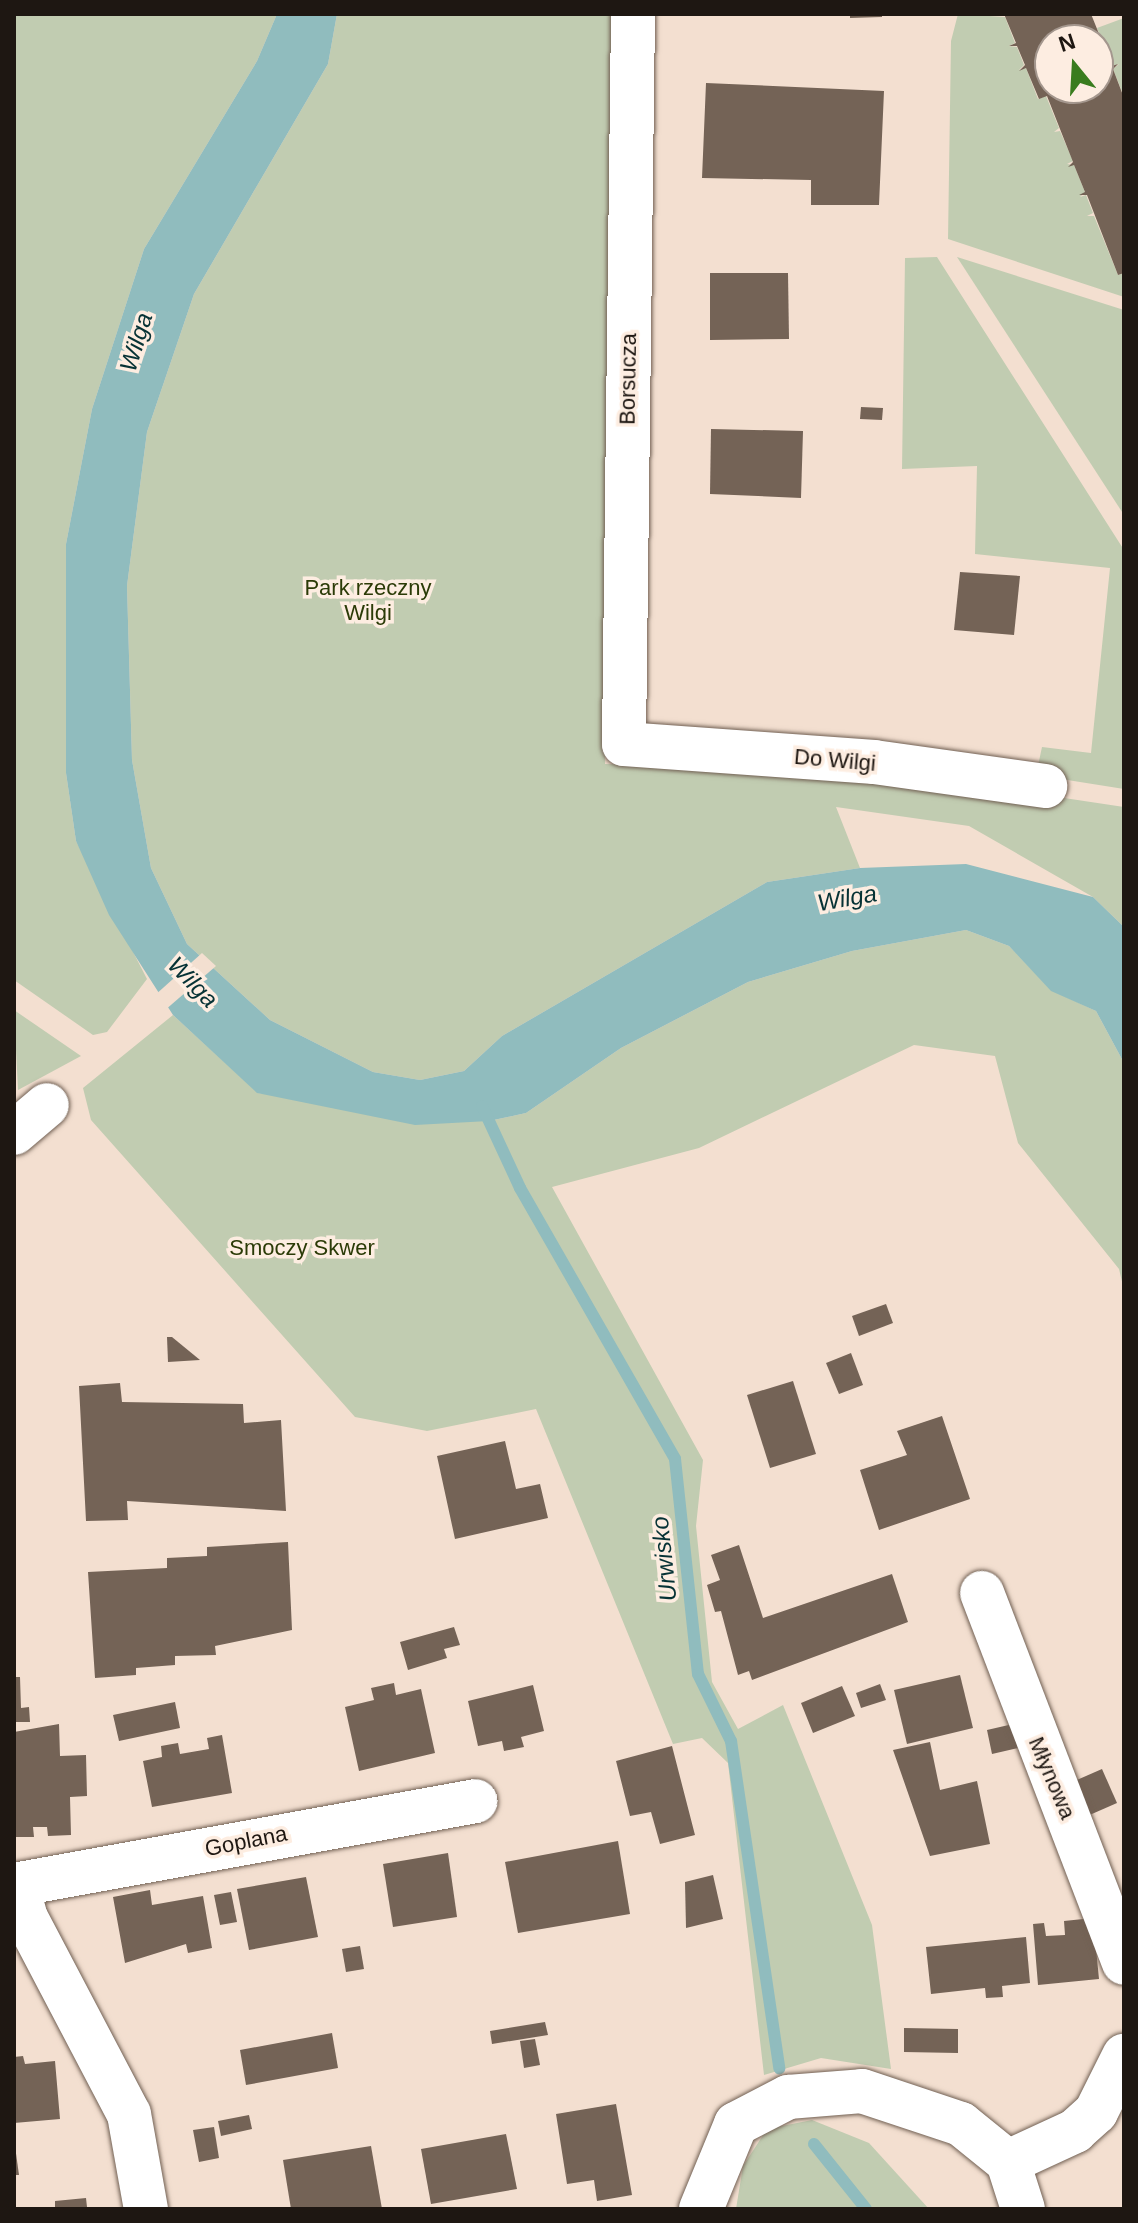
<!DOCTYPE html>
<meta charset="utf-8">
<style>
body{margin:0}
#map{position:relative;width:1138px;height:2223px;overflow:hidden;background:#f3dfd0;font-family:Arial,sans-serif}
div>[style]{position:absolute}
.green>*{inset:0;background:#c1ccb1}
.water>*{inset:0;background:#90bcbe}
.pier>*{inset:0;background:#f3dfd0}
.stream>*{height:12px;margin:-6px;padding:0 6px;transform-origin:6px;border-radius:6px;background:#90bcbe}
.building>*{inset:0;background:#746356}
.roads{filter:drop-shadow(0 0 2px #716053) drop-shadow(0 0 2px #716053)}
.minor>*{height:44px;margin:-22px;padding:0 22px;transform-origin:22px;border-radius:22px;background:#fff}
span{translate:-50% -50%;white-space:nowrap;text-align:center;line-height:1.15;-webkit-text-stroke:7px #fdede1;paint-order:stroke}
.street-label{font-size:22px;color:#1e1712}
.park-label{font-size:22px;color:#2b3b07}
.water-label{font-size:24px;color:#063235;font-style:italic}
.frame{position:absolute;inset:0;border:16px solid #1e1712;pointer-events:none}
.north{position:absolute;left:1034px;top:24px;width:80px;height:80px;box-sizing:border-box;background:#fdede1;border:2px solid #a4978e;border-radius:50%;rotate:342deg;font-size:22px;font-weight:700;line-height:32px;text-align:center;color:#1e1712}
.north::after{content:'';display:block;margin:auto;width:28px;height:36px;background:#397c1e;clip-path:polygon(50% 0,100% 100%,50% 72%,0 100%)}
</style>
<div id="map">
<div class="green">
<i style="clip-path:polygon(14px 14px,277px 14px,257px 61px,144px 249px,92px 409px,66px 544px,66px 773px,76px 841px,147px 979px,107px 1032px,93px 1035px,14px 980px)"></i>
<i style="clip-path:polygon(337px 14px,620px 14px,605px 764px,871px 769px,1124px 807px,1124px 927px,1093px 897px,969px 826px,836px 807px,860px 868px,767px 882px,502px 1036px,464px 1071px,420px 1080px,373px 1072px,270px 1020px,187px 944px,151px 868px,132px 760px,127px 586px,147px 432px,194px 294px,328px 64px)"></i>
<i style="clip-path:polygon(958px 14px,1005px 17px,1015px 43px,1009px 46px,1017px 47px,1024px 65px,1019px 70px,1026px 68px,1038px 99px,1046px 96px,1059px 128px,1054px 132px,1060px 131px,1073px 161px,1067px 164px,1074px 165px,1085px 192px,1080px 197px,1086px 195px,1093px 213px,1087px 216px,1094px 216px,1118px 275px,1124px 273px,1124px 297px,948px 239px,951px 41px)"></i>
<i style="clip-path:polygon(1124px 18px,1124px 97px,1113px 69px,1119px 64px,1112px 66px,1097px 28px)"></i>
<i style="clip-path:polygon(937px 257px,1124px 550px,1124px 789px,1036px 775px,1042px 747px,1091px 753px,1110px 568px,975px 554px,977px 466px,902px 469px,905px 258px)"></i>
<i style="clip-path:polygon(957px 257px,1124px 310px,1124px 515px)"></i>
<i style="clip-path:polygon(966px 930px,1009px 946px,1051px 990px,1096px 1011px,1124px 1063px,1124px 1290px,1119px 1269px,1018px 1143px,995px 1056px,914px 1045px,699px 1148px,552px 1187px,703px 1460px,696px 1526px,712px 1682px,738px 1729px,783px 1705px,872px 1925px,891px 2069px,821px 2058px,764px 2075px,728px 1763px,702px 1738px,673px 1744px,536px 1409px,427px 1431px,355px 1417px,91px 1120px,83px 1088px,173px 1015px,258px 1093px,489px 1121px,526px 1113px,621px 1048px,748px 982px,852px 951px)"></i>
<i style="clip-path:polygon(14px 1010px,81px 1056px,18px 1090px)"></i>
<i style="clip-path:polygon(812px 2120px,869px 2143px,929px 2209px,736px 2209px,743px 2166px,767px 2129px)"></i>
</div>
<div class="water">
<i style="clip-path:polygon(277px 14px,337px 14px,328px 64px,194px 294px,147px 432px,127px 586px,132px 760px,151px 868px,187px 944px,270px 1020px,373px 1072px,420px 1080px,464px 1071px,502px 1036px,767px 882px,860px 868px,966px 864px,1093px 897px,1124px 927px,1124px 1063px,1096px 1011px,1051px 991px,1009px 946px,966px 930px,852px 951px,748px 982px,621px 1048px,526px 1113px,489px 1121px,415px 1125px,257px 1093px,173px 1015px,109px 915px,76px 841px,66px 773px,66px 544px,92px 409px,144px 249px,257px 61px)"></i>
</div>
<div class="pier">
<i style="clip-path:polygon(202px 953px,216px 966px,164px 1011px,154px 996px)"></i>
</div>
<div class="stream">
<i style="left:482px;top:1106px;width:90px;rotate:65.1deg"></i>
<i style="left:520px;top:1188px;width:312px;rotate:60.2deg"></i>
<i style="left:675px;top:1459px;width:216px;rotate:83.9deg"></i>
<i style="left:698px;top:1674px;width:75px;rotate:63.8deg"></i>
<i style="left:731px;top:1741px;width:331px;rotate:81.6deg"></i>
<i style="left:814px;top:2144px;width:83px;rotate:51.3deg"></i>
</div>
<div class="building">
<i style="clip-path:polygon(850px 14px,882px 14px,882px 17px,850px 18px)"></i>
<i style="clip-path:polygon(evenodd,1004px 14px,1091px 14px,1112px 66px,1118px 64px,1113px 69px,1124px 98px,1124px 273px,1118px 275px,1087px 195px,1079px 195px,1085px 192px,1074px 165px,1068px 167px,1073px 162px,1047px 96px,1039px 99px,1026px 68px,1019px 71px,1025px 65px,1017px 46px,1009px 46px,1016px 43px,1004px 14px,1050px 40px,1098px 40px,1098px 88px,1050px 88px,1050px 40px)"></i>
<i style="clip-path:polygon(706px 83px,884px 91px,879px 205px,811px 205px,811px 180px,702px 178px)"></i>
<i style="clip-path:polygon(710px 273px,788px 273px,789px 339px,710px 340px)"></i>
<i style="clip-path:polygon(861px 407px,883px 408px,882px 420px,860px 419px)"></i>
<i style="clip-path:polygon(711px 429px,803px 431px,801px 498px,710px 494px)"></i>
<i style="clip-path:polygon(960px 572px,1020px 576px,1014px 635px,954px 630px)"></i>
<i style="clip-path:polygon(886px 1304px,893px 1323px,859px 1336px,852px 1316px)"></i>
<i style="clip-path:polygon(167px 1337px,172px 1337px,200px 1360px,168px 1362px)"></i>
<i style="clip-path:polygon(851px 1353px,863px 1385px,839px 1394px,826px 1363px)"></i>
<i style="clip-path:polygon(793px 1381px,816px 1454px,770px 1468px,747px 1395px)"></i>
<i style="clip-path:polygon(120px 1383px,122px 1402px,243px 1404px,244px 1423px,281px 1420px,286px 1511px,127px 1501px,128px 1520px,86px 1521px,79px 1386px)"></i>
<i style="clip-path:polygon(942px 1416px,970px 1499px,879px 1530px,860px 1470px,907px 1455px,897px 1431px)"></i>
<i style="clip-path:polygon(505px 1441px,516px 1489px,540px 1484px,548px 1518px,455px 1539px,437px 1456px)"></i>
<i style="clip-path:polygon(288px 1542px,292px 1630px,215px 1646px,216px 1655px,175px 1656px,175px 1665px,136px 1668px,136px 1675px,95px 1678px,88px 1572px,167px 1568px,167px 1558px,207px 1556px,207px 1547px)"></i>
<i style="clip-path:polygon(739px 1545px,763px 1618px,892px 1574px,908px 1622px,752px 1680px,749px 1671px,738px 1675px,721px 1611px,715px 1612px,707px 1585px,720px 1580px,711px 1555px)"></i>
<i style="clip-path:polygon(454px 1627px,460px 1645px,444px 1649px,447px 1658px,408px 1670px,400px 1642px)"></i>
<i style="clip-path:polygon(960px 1675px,973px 1728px,907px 1744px,894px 1690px)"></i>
<i style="clip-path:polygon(14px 1677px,20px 1677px,21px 1708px,29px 1707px,30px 1722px,14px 1722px)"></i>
<i style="clip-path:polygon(394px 1683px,396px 1695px,421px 1689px,435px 1753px,359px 1771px,345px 1707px,374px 1700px,371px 1688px)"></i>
<i style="clip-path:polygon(880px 1684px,886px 1700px,861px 1708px,856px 1693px)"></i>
<i style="clip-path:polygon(533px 1685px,544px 1731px,521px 1737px,524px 1747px,504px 1751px,502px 1741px,478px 1746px,468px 1701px)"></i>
<i style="clip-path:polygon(842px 1686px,855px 1716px,813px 1733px,801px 1703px)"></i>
<i style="clip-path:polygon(175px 1702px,180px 1728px,119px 1741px,113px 1715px)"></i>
<i style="clip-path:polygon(59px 1724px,60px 1756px,86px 1755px,87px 1796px,70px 1797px,71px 1835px,48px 1836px,47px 1827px,33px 1827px,34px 1837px,14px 1837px,14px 1732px)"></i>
<i style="clip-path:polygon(1013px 1724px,1018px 1748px,992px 1754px,987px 1730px)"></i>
<i style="clip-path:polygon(222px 1735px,232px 1793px,152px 1807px,143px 1761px,162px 1757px,161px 1746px,178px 1743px,180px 1754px,209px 1749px,207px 1738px)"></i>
<i style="clip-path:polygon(930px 1742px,940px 1790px,977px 1781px,990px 1844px,930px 1856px,893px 1750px)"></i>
<i style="clip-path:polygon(672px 1746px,695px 1835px,660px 1844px,651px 1812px,630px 1816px,616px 1761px)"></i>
<i style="clip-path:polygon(1102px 1769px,1117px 1803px,1085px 1817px,1070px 1783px)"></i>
<i style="clip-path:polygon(618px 1841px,630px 1914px,518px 1933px,505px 1862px)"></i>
<i style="clip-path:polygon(448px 1853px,457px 1917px,393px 1927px,383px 1864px)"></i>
<i style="clip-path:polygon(713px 1875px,723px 1919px,686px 1928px,685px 1882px)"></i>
<i style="clip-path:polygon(306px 1877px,318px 1937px,249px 1950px,237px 1889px)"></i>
<i style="clip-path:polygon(150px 1890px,152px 1905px,203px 1896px,212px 1948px,188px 1953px,186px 1944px,125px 1963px,113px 1897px)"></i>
<i style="clip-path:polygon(231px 1892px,237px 1922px,220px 1925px,214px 1895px)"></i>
<i style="clip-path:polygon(1093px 1918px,1099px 1979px,1038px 1985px,1033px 1924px,1044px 1923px,1046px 1936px,1065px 1935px,1064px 1921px)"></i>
<i style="clip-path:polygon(1026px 1937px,1030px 1983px,1002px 1986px,1003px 1997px,986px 1998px,985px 1988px,931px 1994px,926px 1947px)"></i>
<i style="clip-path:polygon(360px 1946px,364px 1969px,346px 1972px,342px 1949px)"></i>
<i style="clip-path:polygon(545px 2022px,548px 2035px,492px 2044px,490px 2031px)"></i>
<i style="clip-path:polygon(904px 2028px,958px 2029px,958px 2053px,904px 2052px)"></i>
<i style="clip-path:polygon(332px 2033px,338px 2068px,246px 2085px,240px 2050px)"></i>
<i style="clip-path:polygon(535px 2039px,540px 2065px,524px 2068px,520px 2041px)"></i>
<i style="clip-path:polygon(23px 2056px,25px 2064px,55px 2061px,60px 2119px,14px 2123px,14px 2057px)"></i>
<i style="clip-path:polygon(616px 2104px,632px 2195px,597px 2201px,594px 2180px,567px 2184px,556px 2114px)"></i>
<i style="clip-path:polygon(249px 2115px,252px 2129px,221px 2136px,218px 2121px)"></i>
<i style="clip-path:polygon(214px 2127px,219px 2158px,199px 2162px,193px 2130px)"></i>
<i style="clip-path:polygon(506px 2134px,517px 2189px,431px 2204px,421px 2149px)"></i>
<i style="clip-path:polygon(14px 2139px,19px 2175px,14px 2175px)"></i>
<i style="clip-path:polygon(371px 2146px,382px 2209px,291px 2209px,283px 2160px)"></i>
<i style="clip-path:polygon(86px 2198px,87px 2207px,110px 2209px,55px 2209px,55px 2201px)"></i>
</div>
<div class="roads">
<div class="minor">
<i style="left:633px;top:14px;width:730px;rotate:90.71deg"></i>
<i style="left:624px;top:744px;width:251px;rotate:4.1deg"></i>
<i style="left:874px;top:762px;width:173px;rotate:8deg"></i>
<i style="left:14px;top:1133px;width:43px;rotate:-40.3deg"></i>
<i style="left:982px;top:1593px;width:396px;rotate:69deg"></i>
<i style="left:14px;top:1885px;width:469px;rotate:-10.3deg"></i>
<i style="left:17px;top:1885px;width:34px;rotate:75deg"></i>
<i style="left:26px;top:1918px;width:221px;rotate:62.3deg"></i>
<i style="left:129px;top:2114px;width:97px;rotate:79.9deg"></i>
<i style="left:1008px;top:2162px;width:74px;rotate:-24.8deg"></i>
<i style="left:1075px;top:2131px;width:28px;rotate:-42deg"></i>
<i style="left:1096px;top:2112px;width:63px;rotate:-63.4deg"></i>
<i style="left:701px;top:2209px;width:92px;rotate:-67.6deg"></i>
<i style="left:736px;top:2124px;width:59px;rotate:-27.4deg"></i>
<i style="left:788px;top:2097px;width:74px;rotate:-4.6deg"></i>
<i style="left:862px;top:2091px;width:104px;rotate:18.4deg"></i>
<i style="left:961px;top:2124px;width:60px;rotate:39deg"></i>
<i style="left:1008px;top:2162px;width:49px;rotate:72.3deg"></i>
</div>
</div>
<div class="street-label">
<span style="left:628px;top:379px;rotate:-89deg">Borsucza</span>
<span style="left:835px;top:760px;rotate:5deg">Do Wilgi</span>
<span style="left:1052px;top:1778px;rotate:67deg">Młynowa</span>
<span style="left:246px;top:1841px;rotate:-11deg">Goplana</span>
</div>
<div class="park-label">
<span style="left:368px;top:600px">Park rzeczny<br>Wilgi</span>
<span style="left:302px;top:1248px">Smoczy Skwer</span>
</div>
<div class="water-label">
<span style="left:136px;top:342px;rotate:-73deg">Wilga</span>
<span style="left:847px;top:898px;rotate:-10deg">Wilga</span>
<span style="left:193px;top:982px;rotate:46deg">Wilga</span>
<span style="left:664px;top:1559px;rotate:-96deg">Urwisko</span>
</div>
<div class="frame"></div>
<div class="north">N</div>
</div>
